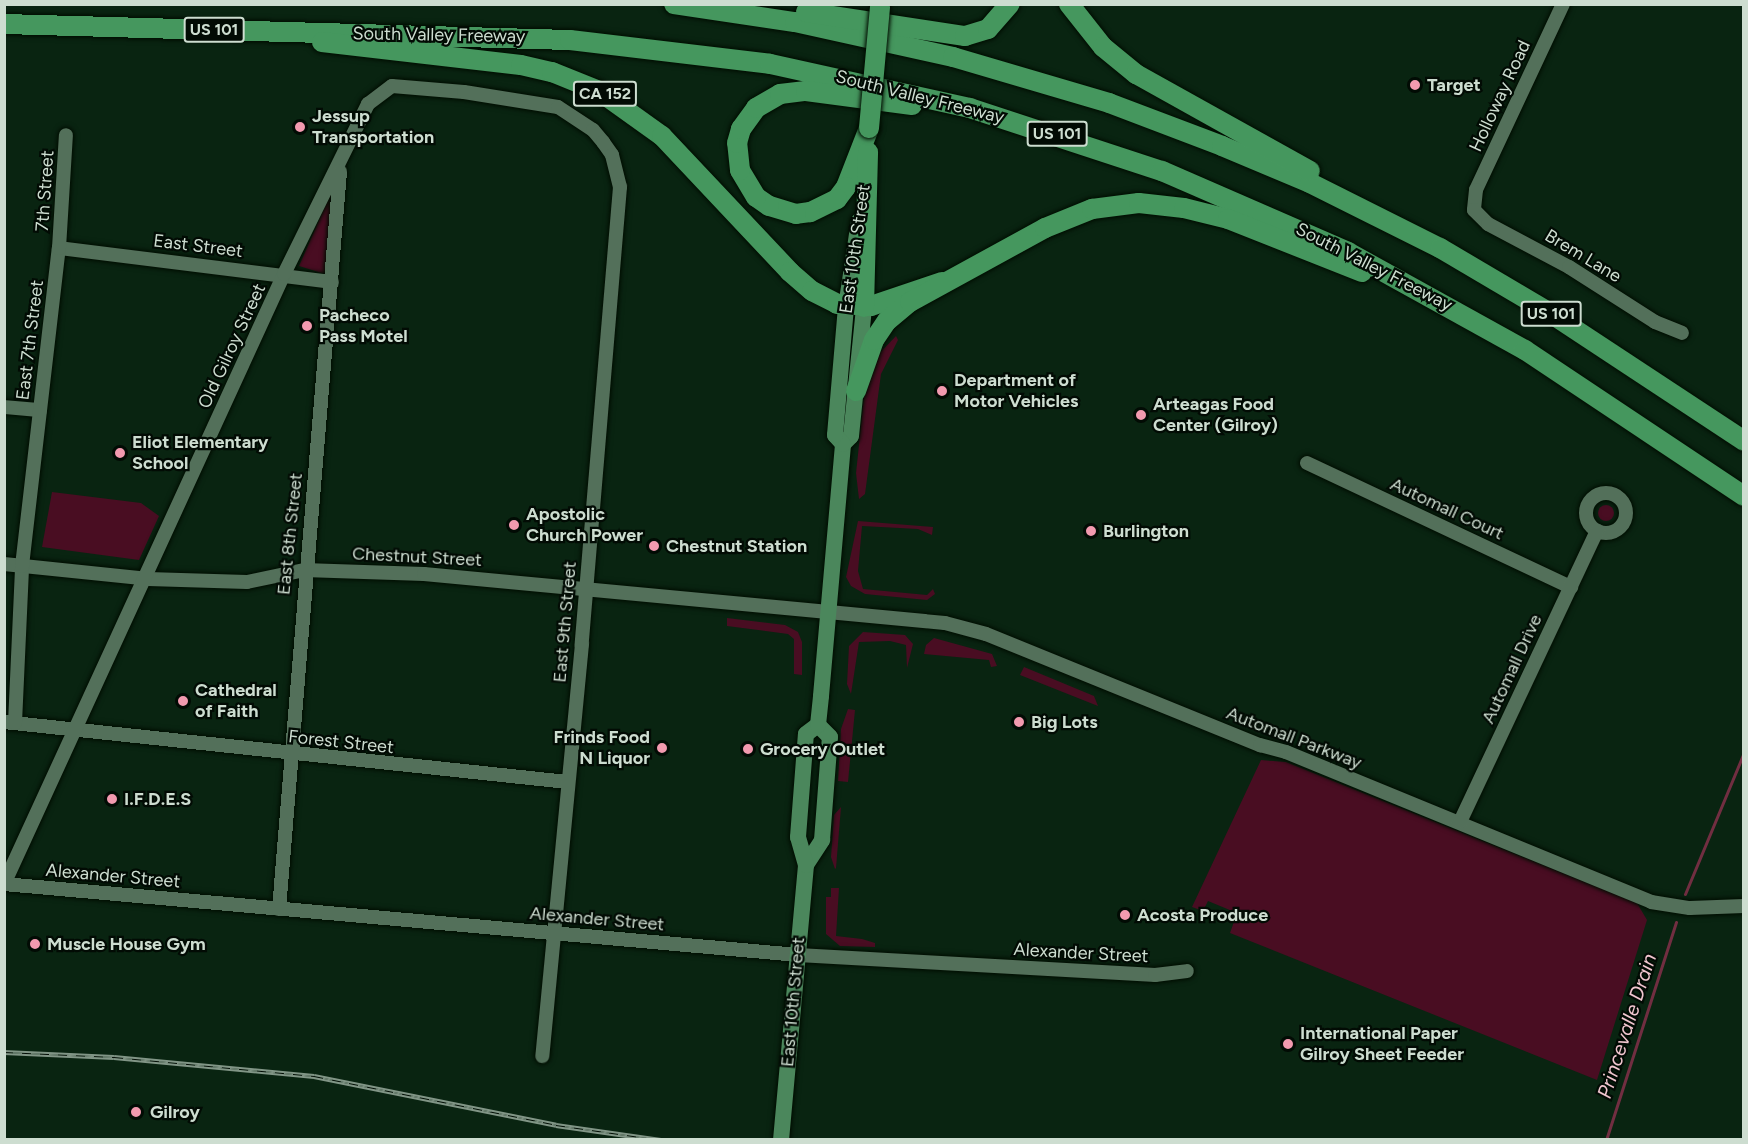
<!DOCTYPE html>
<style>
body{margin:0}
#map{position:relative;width:1748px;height:1144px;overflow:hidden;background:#092411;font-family:Figtree,sans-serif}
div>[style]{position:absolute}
.green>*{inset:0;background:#490d22}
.round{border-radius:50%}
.stream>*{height:3px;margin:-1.5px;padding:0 1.5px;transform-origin:1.5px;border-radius:1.5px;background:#712e41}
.roads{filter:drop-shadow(0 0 2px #000d01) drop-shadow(0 0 2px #000d01)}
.minor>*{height:14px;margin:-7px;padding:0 7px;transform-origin:7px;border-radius:7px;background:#53705a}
.minor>.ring{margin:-7px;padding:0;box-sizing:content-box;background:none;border:14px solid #53705a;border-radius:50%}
.major>*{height:16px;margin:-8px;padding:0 8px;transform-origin:8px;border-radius:8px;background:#4b875c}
.highway>*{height:20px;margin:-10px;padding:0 10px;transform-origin:10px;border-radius:10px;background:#45975e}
.rail>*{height:5px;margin-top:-2.5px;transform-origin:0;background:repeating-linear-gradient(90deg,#020b04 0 9px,#819586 0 18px);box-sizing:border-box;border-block:2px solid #819586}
.bridges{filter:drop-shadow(0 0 2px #000d01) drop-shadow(0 0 2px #000d01)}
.highway-bridge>*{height:20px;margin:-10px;padding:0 10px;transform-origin:10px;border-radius:10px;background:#45975e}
.dots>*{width:16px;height:16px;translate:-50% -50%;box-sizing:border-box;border:3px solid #020b04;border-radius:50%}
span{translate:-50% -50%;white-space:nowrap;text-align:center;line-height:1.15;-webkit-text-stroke:4.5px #020b04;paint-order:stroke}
.shield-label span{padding:2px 4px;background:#020b04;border:2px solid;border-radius:4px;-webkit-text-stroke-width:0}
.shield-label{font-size:16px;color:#cdddd0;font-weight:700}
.street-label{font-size:18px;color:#cdddd0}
.poi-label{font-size:18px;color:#cdddd0;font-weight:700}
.left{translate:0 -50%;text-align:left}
.right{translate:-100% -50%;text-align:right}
.water-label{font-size:20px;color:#f1c6cf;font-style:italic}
.frame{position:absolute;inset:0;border:6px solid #cdddd0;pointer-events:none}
</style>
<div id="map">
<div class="green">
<i style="clip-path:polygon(335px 184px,328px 275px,299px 266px)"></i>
<i style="clip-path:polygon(896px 336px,898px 340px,881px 374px,865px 494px,859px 499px,856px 473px,865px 388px,874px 359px)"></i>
<i style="clip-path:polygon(52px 492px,141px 503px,159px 516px,139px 560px,42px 547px)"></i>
<i class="round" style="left:1598px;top:505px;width:16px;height:16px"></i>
<i style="clip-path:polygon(858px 521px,933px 527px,932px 535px,918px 529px,862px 526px,858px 571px,863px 589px,927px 595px,933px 589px,935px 594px,927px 600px,865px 594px,851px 586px,846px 577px)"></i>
<i style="clip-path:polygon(727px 618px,785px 625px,798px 632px,802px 642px,802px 675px,794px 674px,794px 639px,788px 634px,727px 626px)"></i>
<i style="clip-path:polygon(863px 632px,905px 635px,913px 644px,907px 668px,906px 645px,890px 641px,859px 642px,851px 694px,847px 684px,849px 646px)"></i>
<i style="clip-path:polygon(934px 638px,992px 654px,997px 666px,991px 667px,989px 660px,924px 654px,926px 645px)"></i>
<i style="clip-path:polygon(1024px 667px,1094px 696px,1098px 706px,1020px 675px)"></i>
<i style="clip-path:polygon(848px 709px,855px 710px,848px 782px,838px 781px,841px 729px)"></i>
<i style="clip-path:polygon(1261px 760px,1286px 762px,1637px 903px,1647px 920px,1597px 1080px,1230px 933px,1237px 913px,1208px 901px,1203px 911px,1192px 907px)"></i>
<i style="clip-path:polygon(841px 807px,836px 868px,835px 869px,831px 857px,834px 815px)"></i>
<i style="clip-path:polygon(831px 888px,839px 888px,836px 936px,862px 939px,875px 943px,875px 947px,840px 946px,826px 934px,826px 897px,831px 897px)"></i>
</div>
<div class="stream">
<i style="left:1685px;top:894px;width:154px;rotate:-67.4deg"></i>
<i style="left:1606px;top:1140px;width:229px;rotate:-72.2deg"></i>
</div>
<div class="roads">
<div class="minor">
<i style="left:1563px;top:4px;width:205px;rotate:115.1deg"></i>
<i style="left:1476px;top:190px;width:20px;rotate:96deg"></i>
<i style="left:1474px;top:210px;width:20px;rotate:45deg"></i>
<i style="left:1488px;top:224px;width:92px;rotate:28deg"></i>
<i style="left:1569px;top:267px;width:102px;rotate:32.6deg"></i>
<i style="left:1655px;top:322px;width:29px;rotate:22deg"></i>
<i style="left:59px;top:248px;width:275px;rotate:7.1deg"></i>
<i style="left:4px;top:407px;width:36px;rotate:5deg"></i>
<i style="left:1307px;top:463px;width:292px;rotate:25.2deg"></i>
<i class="ring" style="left:1586px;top:493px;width:26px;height:26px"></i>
<i style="left:4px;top:564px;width:145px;rotate:5.9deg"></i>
<i style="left:148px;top:579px;width:99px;rotate:1.7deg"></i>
<i style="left:247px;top:582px;width:58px;rotate:-11.9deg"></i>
<i style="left:304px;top:570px;width:120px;rotate:1.9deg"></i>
<i style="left:424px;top:574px;width:523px;rotate:5.37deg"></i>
<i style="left:945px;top:623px;width:42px;rotate:15deg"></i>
<i style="left:986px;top:634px;width:296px;rotate:22.1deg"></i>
<i style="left:1260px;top:745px;width:27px;rotate:15deg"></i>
<i style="left:1286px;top:752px;width:395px;rotate:22.3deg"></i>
<i style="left:1651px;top:902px;width:39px;rotate:9deg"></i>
<i style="left:1690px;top:908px;width:54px;rotate:-2.1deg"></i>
<i style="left:4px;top:722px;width:566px;rotate:6.08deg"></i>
<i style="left:15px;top:723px;width:157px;rotate:-87.4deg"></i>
<i style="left:22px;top:566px;width:320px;rotate:-83.4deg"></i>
<i style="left:59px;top:248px;width:113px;rotate:-86.5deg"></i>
<i style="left:1460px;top:822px;width:322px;rotate:-64.8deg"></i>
<i style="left:4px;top:884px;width:671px;rotate:-65.34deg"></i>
<i style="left:284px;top:274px;width:190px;rotate:-63.7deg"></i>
<i style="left:368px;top:104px;width:30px;rotate:-37deg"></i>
<i style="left:392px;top:86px;width:72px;rotate:4.8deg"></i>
<i style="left:464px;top:92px;width:95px;rotate:9.1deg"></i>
<i style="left:558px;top:107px;width:42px;rotate:33.3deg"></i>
<i style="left:593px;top:130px;width:16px;rotate:50deg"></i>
<i style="left:603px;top:142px;width:16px;rotate:55deg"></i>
<i style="left:612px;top:155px;width:33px;rotate:76deg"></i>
<i style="left:620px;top:187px;width:459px;rotate:94.8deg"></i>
<i style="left:582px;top:644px;width:414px;rotate:95.5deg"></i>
<i style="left:4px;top:884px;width:797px;rotate:5.11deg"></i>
<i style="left:798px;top:955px;width:358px;rotate:3.2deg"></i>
<i style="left:1155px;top:975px;width:32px;rotate:-7deg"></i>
<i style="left:279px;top:909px;width:740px;rotate:-85.27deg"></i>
</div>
<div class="major">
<i style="left:843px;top:444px;width:11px;rotate:-45deg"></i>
<i style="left:851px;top:436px;width:130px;rotate:-84.2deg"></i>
<i style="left:806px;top:865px;width:30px;rotate:-57deg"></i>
<i style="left:822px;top:840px;width:103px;rotate:-85.6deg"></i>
<i style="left:830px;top:737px;width:17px;rotate:-135deg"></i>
<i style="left:781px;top:1140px;width:276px;rotate:-84.8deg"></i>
<i style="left:806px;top:865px;width:29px;rotate:-106deg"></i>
<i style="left:798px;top:837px;width:103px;rotate:-85.6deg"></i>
<i style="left:806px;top:734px;width:15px;rotate:-37deg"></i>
<i style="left:818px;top:725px;width:29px;rotate:-84deg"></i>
<i style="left:821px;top:696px;width:253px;rotate:-85deg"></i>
<i style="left:843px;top:444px;width:12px;rotate:-132deg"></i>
<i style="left:835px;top:435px;width:128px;rotate:-85.1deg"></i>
<i style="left:846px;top:307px;width:87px;rotate:-81.4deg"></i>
</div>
<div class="highway">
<i style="left:674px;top:4px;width:122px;rotate:8.5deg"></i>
<i style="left:795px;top:22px;width:162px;rotate:12.5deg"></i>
<i style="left:953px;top:57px;width:163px;rotate:16.4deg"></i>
<i style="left:1109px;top:103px;width:121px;rotate:20.8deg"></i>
<i style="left:1222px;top:146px;width:95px;rotate:22.8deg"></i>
<i style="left:1310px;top:183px;width:145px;rotate:26.6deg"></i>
<i style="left:1440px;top:248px;width:124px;rotate:30.5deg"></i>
<i style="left:1547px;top:311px;width:236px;rotate:33.4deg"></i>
<i style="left:1069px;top:4px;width:55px;rotate:51.7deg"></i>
<i style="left:1103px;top:47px;width:43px;rotate:39.3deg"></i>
<i style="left:1136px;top:74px;width:199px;rotate:29.1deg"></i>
<i style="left:806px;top:12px;width:161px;rotate:8.6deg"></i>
<i style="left:965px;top:36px;width:24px;rotate:-17deg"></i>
<i style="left:988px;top:29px;width:33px;rotate:-49deg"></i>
<i style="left:4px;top:24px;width:566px;rotate:1.62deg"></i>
<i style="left:570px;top:40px;width:201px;rotate:6.8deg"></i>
<i style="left:770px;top:64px;width:205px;rotate:12.4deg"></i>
<i style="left:970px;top:108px;width:202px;rotate:18.2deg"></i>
<i style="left:1162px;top:171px;width:203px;rotate:23.5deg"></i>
<i style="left:1348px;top:252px;width:202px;rotate:29deg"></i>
<i style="left:1525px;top:350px;width:263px;rotate:33.7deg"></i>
<i style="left:322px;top:42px;width:200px;rotate:6.6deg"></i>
<i style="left:521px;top:65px;width:32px;rotate:13deg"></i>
<i style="left:552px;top:72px;width:51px;rotate:22deg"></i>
<i style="left:599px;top:91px;width:77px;rotate:35.5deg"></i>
<i style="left:662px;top:136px;width:187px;rotate:46.7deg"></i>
<i style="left:790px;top:272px;width:29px;rotate:41deg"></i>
<i style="left:812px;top:291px;width:28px;rotate:27deg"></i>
<i style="left:837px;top:304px;width:34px;rotate:3deg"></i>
<i style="left:871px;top:306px;width:75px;rotate:-18.7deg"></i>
<i style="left:869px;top:128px;width:63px;rotate:111.3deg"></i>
<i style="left:846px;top:187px;width:15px;rotate:127deg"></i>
<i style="left:837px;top:199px;width:30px;rotate:154deg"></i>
<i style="left:810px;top:212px;width:14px;rotate:172deg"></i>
<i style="left:796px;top:214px;width:28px;rotate:-163deg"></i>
<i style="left:769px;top:206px;width:16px;rotate:-145deg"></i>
<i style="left:756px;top:197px;width:31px;rotate:-121deg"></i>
<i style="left:740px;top:170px;width:27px;rotate:-96deg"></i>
<i style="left:737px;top:143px;width:15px;rotate:-74deg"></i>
<i style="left:741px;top:129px;width:26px;rotate:-54deg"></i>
<i style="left:756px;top:108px;width:28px;rotate:-30deg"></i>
<i style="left:780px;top:94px;width:26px;rotate:-7deg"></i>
<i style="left:806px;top:91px;width:107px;rotate:7.5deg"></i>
<i style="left:864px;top:307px;width:155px;rotate:-88.5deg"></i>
<i style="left:856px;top:391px;width:54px;rotate:-70.6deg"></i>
<i style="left:874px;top:340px;width:23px;rotate:-56deg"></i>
<i style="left:887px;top:321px;width:30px;rotate:-40deg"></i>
<i style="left:910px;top:302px;width:154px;rotate:-28.7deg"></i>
<i style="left:1045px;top:228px;width:51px;rotate:-22deg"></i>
<i style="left:1092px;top:209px;width:47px;rotate:-7.3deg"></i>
<i style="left:1139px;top:203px;width:45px;rotate:6.3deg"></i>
<i style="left:1184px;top:208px;width:45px;rotate:14deg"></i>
<i style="left:1228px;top:219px;width:144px;rotate:21.6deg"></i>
</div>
</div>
<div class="rail">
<i style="left:4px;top:1052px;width:110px;rotate:2.6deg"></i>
<i style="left:114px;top:1057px;width:201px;rotate:5.4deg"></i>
<i style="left:314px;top:1076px;width:247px;rotate:11.4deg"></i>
<i style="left:556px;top:1125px;width:106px;rotate:8.1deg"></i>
</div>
<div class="bridges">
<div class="highway-bridge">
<i style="left:869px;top:128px;width:122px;rotate:-84.8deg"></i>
</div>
</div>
<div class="dots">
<i style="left:1415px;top:85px;background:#f29aaf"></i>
<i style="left:300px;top:127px;background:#f29aaf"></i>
<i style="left:307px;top:326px;background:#f29aaf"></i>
<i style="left:942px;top:391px;background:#f29aaf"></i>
<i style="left:1141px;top:415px;background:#f29aaf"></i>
<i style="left:120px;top:453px;background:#f29aaf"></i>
<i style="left:514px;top:525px;background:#f29aaf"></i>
<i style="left:1091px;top:531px;background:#f29aaf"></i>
<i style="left:654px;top:546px;background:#f29aaf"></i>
<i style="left:183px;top:701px;background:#f29aaf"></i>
<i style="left:1019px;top:722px;background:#f29aaf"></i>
<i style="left:662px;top:748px;background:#f29aaf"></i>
<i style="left:748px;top:749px;background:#f29aaf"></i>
<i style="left:112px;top:799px;background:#f29aaf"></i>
<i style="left:1125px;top:915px;background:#f29aaf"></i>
<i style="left:35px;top:944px;background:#f29aaf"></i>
<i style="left:1288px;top:1044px;background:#f29aaf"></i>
<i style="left:136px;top:1112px;background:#f29aaf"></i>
</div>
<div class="shield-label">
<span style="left:214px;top:30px">US 101</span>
<span style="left:605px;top:94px">CA 152</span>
<span style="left:1057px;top:134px">US 101</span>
<span style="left:1551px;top:314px">US 101</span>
</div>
<div class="street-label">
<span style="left:439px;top:35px;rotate:1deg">South Valley Freeway</span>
<span style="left:1500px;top:96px;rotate:-65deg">Holloway Road</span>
<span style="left:920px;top:97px;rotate:14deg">South Valley Freeway</span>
<span style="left:45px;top:191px;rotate:-86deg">7th Street</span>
<span style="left:198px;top:246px;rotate:7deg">East Street</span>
<span style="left:855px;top:249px;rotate:-82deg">East 10th Street</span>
<span style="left:1583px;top:256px;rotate:31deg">Brem Lane</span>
<span style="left:1374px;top:267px;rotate:27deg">South Valley Freeway</span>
<span style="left:30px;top:340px;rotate:-83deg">East 7th Street</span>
<span style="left:232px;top:346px;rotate:-65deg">Old Gilroy Street</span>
<span style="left:1447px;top:509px;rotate:25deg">Automall Court</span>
<span style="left:290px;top:534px;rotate:-84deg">East 8th Street</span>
<span style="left:417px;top:557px;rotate:3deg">Chestnut Street</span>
<span style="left:565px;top:622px;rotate:-85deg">East 9th Street</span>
<span style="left:1512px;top:669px;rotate:-65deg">Automall Drive</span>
<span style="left:1294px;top:738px;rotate:21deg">Automall Parkway</span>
<span style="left:341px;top:742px;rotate:6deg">Forest Street</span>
<span style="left:113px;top:876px;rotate:5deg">Alexander Street</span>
<span style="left:597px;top:919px;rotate:5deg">Alexander Street</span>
<span style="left:1081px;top:953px;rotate:3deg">Alexander Street</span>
<span style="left:793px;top:1002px;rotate:-85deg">East 10th Street</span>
</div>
<div class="poi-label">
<span class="left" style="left:1427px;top:85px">Target</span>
<span class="left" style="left:312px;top:127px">Jessup<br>Transportation</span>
<span class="left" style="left:319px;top:326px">Pacheco<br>Pass Motel</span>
<span class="left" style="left:954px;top:391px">Department of<br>Motor Vehicles</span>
<span class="left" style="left:1153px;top:415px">Arteagas Food<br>Center (Gilroy)</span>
<span class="left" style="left:132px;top:453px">Eliot Elementary<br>School</span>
<span class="left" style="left:526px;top:525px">Apostolic<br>Church Power</span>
<span class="left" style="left:1103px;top:531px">Burlington</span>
<span class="left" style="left:666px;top:546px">Chestnut Station</span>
<span class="left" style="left:195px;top:701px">Cathedral<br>of Faith</span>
<span class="left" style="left:1031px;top:722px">Big Lots</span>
<span class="right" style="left:650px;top:748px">Frinds Food<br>N Liquor</span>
<span class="left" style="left:760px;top:749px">Grocery Outlet</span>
<span class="left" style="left:124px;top:799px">I.F.D.E.S</span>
<span class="left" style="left:1137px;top:915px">Acosta Produce</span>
<span class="left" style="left:47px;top:944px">Muscle House Gym</span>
<span class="left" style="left:1300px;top:1044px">International Paper<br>Gilroy Sheet Feeder</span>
<span class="left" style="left:150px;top:1112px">Gilroy</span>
</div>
<div class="water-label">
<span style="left:1627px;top:1026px;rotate:-72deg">Princevalle Drain</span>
</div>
<div class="frame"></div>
</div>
